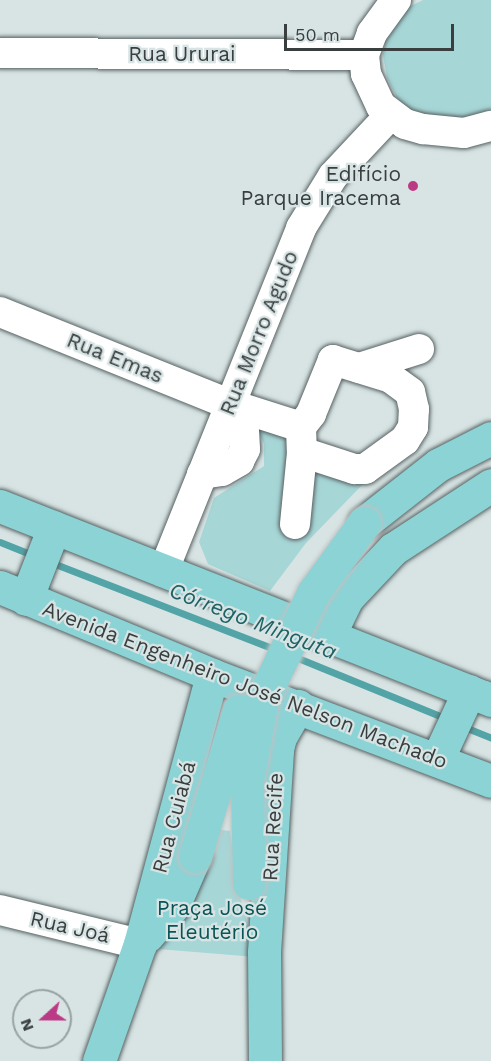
<!DOCTYPE html>
<meta charset="utf-8">
<style>
body{margin:0}
#map{position:relative;width:491px;height:1061px;overflow:hidden;background:#d8e4e4;font-family:"Work Sans",sans-serif}
div>[style]{position:absolute}
.green>*{inset:0;background:#a7d6d7}
.stream>*{height:7px;margin:-3.5px;padding:0 3.5px;transform-origin:3.5px;border-radius:3.5px;background:#53a4a7}
.roads{filter:drop-shadow(0 0 2px #576161) drop-shadow(0 0 2px #576161)}
.minor>*{height:30px;margin:-15px;padding:0 15px;transform-origin:15px;border-radius:15px;background:#fff}
.major>*{height:33px;margin:-16.5px;padding:0 16.5px;transform-origin:16.5px;border-radius:16.5px;background:#8cd3d6}
.bridges{filter:drop-shadow(0 0 2px #c0c1c1) drop-shadow(0 0 2px #c0c1c1)}
.major-bridge>*{height:33px;margin:-16.5px;padding:0 16.5px;transform-origin:16.5px;border-radius:16.5px;background:#8cd3d6}
.dots>*{width:16px;height:16px;translate:-50% -50%;box-sizing:border-box;border:3px solid #d8e4e4;border-radius:50%}
span{translate:-50% -50%;white-space:nowrap;text-align:center;line-height:1.15;-webkit-text-stroke:4.5px #d8e4e4;paint-order:stroke}
.street-label{font-size:21px;color:#393e3e}
.poi-label{font-size:21px;color:#393e3e}
.right{translate:-100% -50%;text-align:right}
.park-label{font-size:21px;color:#085355}
.water-label{font-size:22px;color:#1f6265;font-style:italic}
.north{position:absolute;left:12px;top:989px;width:60px;height:60px;box-sizing:border-box;background:#d8e4e4;border:2px solid #98a2a2;border-radius:50%;rotate:249deg;font-size:16px;font-weight:700;line-height:24px;text-align:center;color:#393e3e}
.north::after{content:'';display:block;margin:auto;width:21px;height:27px;background:#bb3a85;clip-path:polygon(50% 0,100% 100%,50% 72%,0 100%)}
.scale{position:absolute;left:284px;top:24px;width:170px;height:27px;box-sizing:border-box;border:3px solid #393e3e;border-top:0;padding-left:8px;font-size:18px;line-height:21px;white-space:nowrap;color:#393e3e;-webkit-text-stroke:4px #d8e4e4;paint-order:stroke}
</style>
<div id="map">
<div class="green">
<i style="clip-path:polygon(423px 0,491px 0,491px 109px,449px 125px,414px 115px,397px 98px,387px 78px,383px 55px,387px 32px,398px 12px)"></i>
<i style="clip-path:polygon(252px 417px,281px 431px,295px 453px,313px 466px,364px 483px,306px 543px,270px 591px,208px 564px,199px 542px,214px 498px,264px 466px,264px 444px)"></i>
<i style="clip-path:polygon(214px 829px,230px 831px,239px 893px,257px 957px,158px 949px,192px 891px)"></i>
</div>
<div class="stream">
<i style="left:0;top:542px;width:37px;rotate:22deg"></i>
<i style="left:50px;top:562px;width:243px;rotate:21.2deg"></i>
<i style="left:293px;top:656px;width:166px;rotate:22.2deg"></i>
<i style="left:462px;top:726px;width:31px;rotate:22deg"></i>
</div>
<div class="roads">
<div class="minor">
<i style="left:396px;top:0;width:41px;rotate:126deg"></i>
<i style="left:372px;top:33px;width:23px;rotate:110deg"></i>
<i style="left:364px;top:55px;width:19px;rotate:84deg"></i>
<i style="left:366px;top:74px;width:35px;rotate:65deg"></i>
<i style="left:381px;top:106px;width:30px;rotate:37deg"></i>
<i style="left:405px;top:124px;width:19px;rotate:16deg"></i>
<i style="left:423px;top:129px;width:41px;rotate:5.6deg"></i>
<i style="left:464px;top:133px;width:28px;rotate:-15deg"></i>
<i style="left:0;top:53px;width:364px;rotate:0.3deg"></i>
<i style="left:0;top:312px;width:247px;rotate:21.9deg"></i>
<i style="left:229px;top:404px;width:76px;rotate:17.7deg"></i>
<i style="left:301px;top:427px;width:25px;rotate:88deg"></i>
<i style="left:302px;top:452px;width:55px;rotate:18.1deg"></i>
<i style="left:354px;top:469px;width:11px"></i>
<i style="left:365px;top:469px;width:49px;rotate:-35.9deg"></i>
<i style="left:405px;top:440px;width:15px;rotate:-58deg"></i>
<i style="left:413px;top:427px;width:18px;rotate:-87deg"></i>
<i style="left:414px;top:409px;width:17px;rotate:-103deg"></i>
<i style="left:410px;top:392px;width:24px;rotate:-144deg"></i>
<i style="left:391px;top:378px;width:61px;rotate:-162.8deg"></i>
<i style="left:333px;top:360px;width:58px;rotate:112.2deg"></i>
<i style="left:311px;top:414px;width:16px;rotate:128deg"></i>
<i style="left:359px;top:368px;width:63px;rotate:-17.6deg"></i>
<i style="left:202px;top:474px;width:20px;rotate:-9deg"></i>
<i style="left:222px;top:471px;width:20px;rotate:-30deg"></i>
<i style="left:239px;top:461px;width:13px;rotate:-63deg"></i>
<i style="left:245px;top:449px;width:17px;rotate:-93deg"></i>
<i style="left:244px;top:432px;width:32px;rotate:-118deg"></i>
<i style="left:295px;top:524px;width:72px;rotate:-84.4deg"></i>
<i style="left:163px;top:572px;width:371px;rotate:-68.1deg"></i>
<i style="left:301px;top:228px;width:61px;rotate:-58.4deg"></i>
<i style="left:333px;top:176px;width:83px;rotate:-46.9deg"></i>
<i style="left:0;top:910px;width:144px;rotate:13.7deg"></i>
</div>
<div class="major">
<i style="left:0;top:506px;width:528px;rotate:21.56deg"></i>
<i style="left:364px;top:523px;width:94px;rotate:-38.1deg"></i>
<i style="left:438px;top:465px;width:59px;rotate:-27deg"></i>
<i style="left:0;top:587px;width:230px;rotate:22.5deg"></i>
<i style="left:212px;top:675px;width:298px;rotate:20.8deg"></i>
<i style="left:26px;top:599px;width:77px;rotate:-68.7deg"></i>
<i style="left:329px;top:635px;width:41px;rotate:-64.1deg"></i>
<i style="left:347px;top:598px;width:67px;rotate:-46.8deg"></i>
<i style="left:393px;top:549px;width:117px;rotate:-33.1deg"></i>
<i style="left:437px;top:760px;width:76px;rotate:-65.1deg"></i>
<i style="left:147px;top:936px;width:40px;rotate:-49deg"></i>
<i style="left:173px;top:906px;width:55px;rotate:-66.3deg"></i>
<i style="left:99px;top:1061px;width:124px;rotate:-70.7deg"></i>
<i style="left:140px;top:944px;width:278px;rotate:-75deg"></i>
<i style="left:265px;top:1061px;width:109px;rotate:-90.5deg"></i>
<i style="left:264px;top:952px;width:203px;rotate:-86.3deg"></i>
<i style="left:277px;top:749px;width:12px;rotate:-76deg"></i>
<i style="left:280px;top:737px;width:36px;rotate:-60deg"></i>
</div>
</div>
<div class="bridges">
<div class="major-bridge">
<i style="left:195px;top:856px;width:152px;rotate:-73.2deg"></i>
<i style="left:249px;top:883px;width:103px;rotate:-91.1deg"></i>
<i style="left:247px;top:780px;width:81px;rotate:-79.4deg"></i>
<i style="left:262px;top:700px;width:119px;rotate:-64.5deg"></i>
<i style="left:313px;top:593px;width:87px;rotate:-53.9deg"></i>
</div>
</div>
<div class="dots">
<i style="left:413px;top:186px;background:#bb3a85"></i>
</div>
<div class="street-label">
<span style="left:182px;top:54px">Rua Ururai</span>
<span style="left:259px;top:333px;rotate:-68deg">Rua Morro Agudo</span>
<span style="left:115px;top:358px;rotate:22deg">Rua Emas</span>
<span style="left:245px;top:685px;rotate:21deg">Avenida Engenheiro José Nelson Machado</span>
<span style="left:174px;top:817px;rotate:-75deg">Rua Cuiabá</span>
<span style="left:273px;top:827px;rotate:-87deg">Rua Recife</span>
<span style="left:70px;top:927px;rotate:13deg">Rua Joá</span>
</div>
<div class="poi-label">
<span class="right" style="left:401px;top:186px">Edifício<br>Parque Iracema</span>
</div>
<div class="park-label">
<span style="left:212px;top:920px">Praça José<br>Eleutério</span>
</div>
<div class="water-label">
<span style="left:253px;top:621px;rotate:21deg">Córrego Minguta</span>
</div>
<div class="north">N</div>
<div class="scale">50 m</div>
</div>
